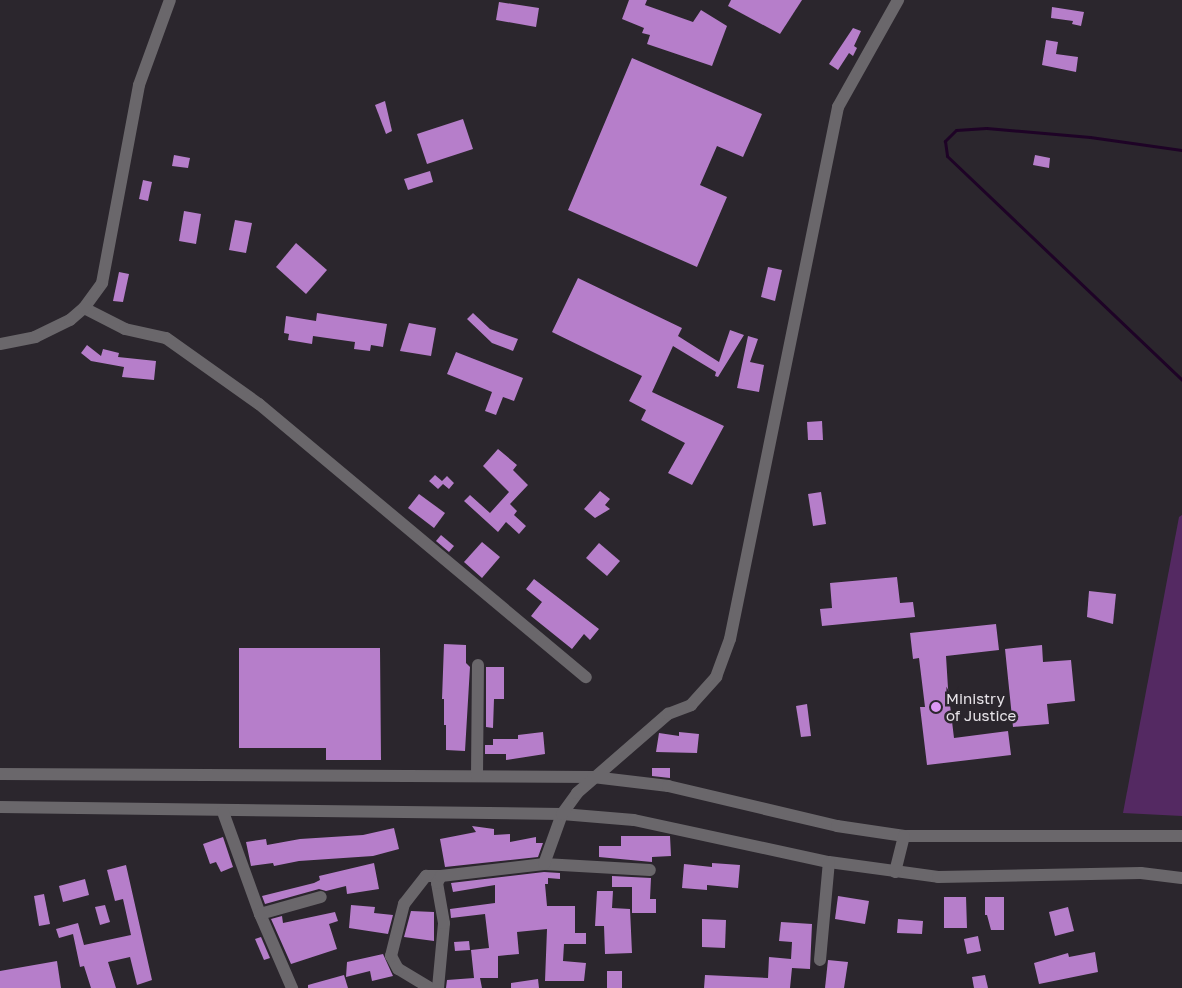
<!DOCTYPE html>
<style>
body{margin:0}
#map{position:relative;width:1182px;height:988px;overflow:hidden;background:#2b262d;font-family:"Golos Text",sans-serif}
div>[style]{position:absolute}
.green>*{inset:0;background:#542962}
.stream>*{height:3px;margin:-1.5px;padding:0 1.5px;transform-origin:1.5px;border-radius:1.5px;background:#1e0326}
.building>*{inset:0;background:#b67eca}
.minor>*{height:12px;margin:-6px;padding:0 6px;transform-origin:6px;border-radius:6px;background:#6a676b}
.dots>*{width:14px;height:14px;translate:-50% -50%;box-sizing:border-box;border:2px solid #2b262d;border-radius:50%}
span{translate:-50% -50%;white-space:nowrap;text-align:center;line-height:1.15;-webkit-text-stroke:5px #2b262d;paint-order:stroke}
.poi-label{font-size:15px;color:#e7e3e8}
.left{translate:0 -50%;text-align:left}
</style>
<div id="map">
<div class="green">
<i style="clip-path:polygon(1182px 515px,1182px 816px,1123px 813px,1179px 517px)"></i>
</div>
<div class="stream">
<i style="left:1182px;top:150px;width:93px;rotate:-172deg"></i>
<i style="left:1090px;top:137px;width:104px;rotate:-175.1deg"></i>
<i style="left:986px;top:128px;width:30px;rotate:176deg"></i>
<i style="left:956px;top:130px;width:16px;rotate:135deg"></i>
<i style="left:945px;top:141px;width:15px;rotate:82deg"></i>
<i style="left:947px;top:156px;width:325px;rotate:43.6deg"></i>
</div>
<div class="building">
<i style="clip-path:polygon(629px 0,647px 0,645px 5px,693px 22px,701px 10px,727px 26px,712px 66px,647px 44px,650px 35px,642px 33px,644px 28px,622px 19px)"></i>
<i style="clip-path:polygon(731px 0,802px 0,780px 34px,728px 6px)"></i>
<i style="clip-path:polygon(499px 2px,539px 8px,536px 27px,496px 20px)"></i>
<i style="clip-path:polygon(1052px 7px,1084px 12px,1081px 26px,1072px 24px,1073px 21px,1051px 18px)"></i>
<i style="clip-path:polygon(853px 28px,861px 31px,854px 46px,857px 48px,853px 56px,849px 53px,838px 70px,829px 64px)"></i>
<i style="clip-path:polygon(1046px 40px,1058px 42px,1056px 54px,1078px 57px,1076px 72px,1042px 65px)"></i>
<i style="clip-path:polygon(632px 58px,762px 114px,743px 157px,717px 146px,700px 185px,727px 197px,697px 267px,568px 210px)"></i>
<i style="clip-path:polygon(385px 101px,392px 131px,386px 134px,375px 105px)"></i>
<i style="clip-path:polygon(463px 119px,473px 149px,427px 164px,417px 134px)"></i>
<i style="clip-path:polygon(174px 155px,190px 158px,188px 168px,172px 166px)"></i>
<i style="clip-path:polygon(1035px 155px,1050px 158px,1049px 168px,1033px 165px)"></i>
<i style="clip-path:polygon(430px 171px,433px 182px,408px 190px,404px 179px)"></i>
<i style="clip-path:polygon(143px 180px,152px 182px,148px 201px,139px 199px)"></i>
<i style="clip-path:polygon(184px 211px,201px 214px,196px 244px,179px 241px)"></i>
<i style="clip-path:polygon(235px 220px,252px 223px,246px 253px,229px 250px)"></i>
<i style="clip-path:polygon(296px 243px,327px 270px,306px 294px,276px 267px)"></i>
<i style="clip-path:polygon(768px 267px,782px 270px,775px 301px,761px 297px)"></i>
<i style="clip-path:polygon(119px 272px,129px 274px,123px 302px,113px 301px)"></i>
<i style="clip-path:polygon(578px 278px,682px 328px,678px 336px,719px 362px,730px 330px,744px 335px,718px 377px,715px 376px,716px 372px,673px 346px,652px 392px,724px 426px,692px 485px,668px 473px,685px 443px,641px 420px,646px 410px,629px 401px,642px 376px,552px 332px)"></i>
<i style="clip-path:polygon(317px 313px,387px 324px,383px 347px,371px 345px,370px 351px,354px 349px,355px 342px,313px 336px,312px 344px,288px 340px,289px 334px,284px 333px,286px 316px,316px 321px)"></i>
<i style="clip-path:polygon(473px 313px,490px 329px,518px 339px,513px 351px,492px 343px,467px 319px)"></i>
<i style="clip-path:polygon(409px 323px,436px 328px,431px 356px,400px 351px)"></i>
<i style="clip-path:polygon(748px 336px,758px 339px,750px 362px,764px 365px,759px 392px,737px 388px)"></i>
<i style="clip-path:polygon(87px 345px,101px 356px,103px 349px,119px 353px,118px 357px,156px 361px,154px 380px,122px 377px,124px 367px,91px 361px,81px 353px)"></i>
<i style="clip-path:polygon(456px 352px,523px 378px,514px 401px,503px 397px,496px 415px,485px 411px,492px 392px,447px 374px)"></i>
<i style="clip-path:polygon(822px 421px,823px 440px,808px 440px,807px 422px)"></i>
<i style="clip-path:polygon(498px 449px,517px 465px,513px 470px,528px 485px,510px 504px,517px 511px,514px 515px,526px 526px,519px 534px,506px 522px,498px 532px,464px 501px,470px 495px,490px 513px,509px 492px,483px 466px)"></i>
<i style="clip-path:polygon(435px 475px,442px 481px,447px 476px,454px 483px,449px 489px,443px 484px,438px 489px,429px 481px)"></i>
<i style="clip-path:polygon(600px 491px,610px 499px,605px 505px,610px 509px,595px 518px,584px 509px)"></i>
<i style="clip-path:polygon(821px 492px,826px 524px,813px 526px,808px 494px)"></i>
<i style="clip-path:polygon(419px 494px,445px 513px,434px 528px,408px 508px)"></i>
<i style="clip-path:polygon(441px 535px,454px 546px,449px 552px,436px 541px)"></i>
<i style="clip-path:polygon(482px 542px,500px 557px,482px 578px,464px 562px)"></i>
<i style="clip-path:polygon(599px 543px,620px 561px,607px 576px,586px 558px)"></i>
<i style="clip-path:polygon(897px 577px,900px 603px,913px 602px,915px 617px,822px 626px,820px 609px,832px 608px,830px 583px)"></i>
<i style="clip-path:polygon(534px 579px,599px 629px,590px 640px,584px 634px,572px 649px,531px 616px,542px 602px,526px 589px)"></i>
<i style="clip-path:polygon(1089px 591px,1116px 594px,1113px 624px,1087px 617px)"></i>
<i style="clip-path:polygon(996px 624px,999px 650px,946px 656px,948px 688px,954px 738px,1008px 731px,1011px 755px,927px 765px,920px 707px,925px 707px,919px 658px,913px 659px,910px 633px)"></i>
<i style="clip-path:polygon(444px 644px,466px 645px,466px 663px,470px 667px,465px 751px,446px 750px,446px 725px,444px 725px,444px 699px,442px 699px)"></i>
<i style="clip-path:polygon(1042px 645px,1043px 662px,1071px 660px,1075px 701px,1047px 704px,1049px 724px,1013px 727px,1005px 649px)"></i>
<i style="clip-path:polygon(239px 648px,380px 648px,381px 760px,326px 760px,326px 748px,239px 748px)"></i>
<i style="clip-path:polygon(486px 667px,504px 667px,504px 699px,494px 699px,493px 728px,486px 727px)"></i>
<i style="clip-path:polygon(807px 704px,811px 736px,801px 737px,796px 706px)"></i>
<i style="clip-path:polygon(543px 732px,545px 754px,506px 760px,506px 754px,485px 754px,485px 745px,493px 745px,493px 739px,518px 739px,518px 735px)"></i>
<i style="clip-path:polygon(679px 732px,699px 734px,697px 753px,656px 752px,659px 733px,679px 736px)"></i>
<i style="clip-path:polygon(652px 768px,670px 768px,670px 778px,652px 776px)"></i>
<i style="clip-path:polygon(472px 826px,494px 829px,494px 835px,510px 834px,510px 842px,536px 837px,536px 843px,543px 843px,538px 857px,445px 867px,440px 839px,476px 832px)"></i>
<i style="clip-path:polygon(394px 828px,399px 849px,373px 856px,299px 861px,274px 866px,273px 863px,251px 866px,246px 842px,266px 839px,267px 845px,300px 839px,363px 835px)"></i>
<i style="clip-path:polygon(621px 836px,670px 836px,671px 856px,652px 857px,652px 862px,599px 857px,599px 846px,621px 846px)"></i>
<i style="clip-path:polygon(223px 837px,233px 867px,221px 872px,216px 862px,210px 864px,203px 844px)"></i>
<i style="clip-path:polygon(374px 863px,379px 889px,347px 894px,346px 886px,326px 891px,319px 889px,265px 904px,262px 896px,314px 883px,320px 880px,319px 876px)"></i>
<i style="clip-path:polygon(712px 863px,740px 865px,738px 888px,707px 885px,707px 890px,682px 888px,684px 864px,712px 867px)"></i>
<i style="clip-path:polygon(126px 865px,152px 980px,137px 985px,130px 957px,108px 962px,116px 988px,91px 988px,84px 966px,80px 967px,73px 934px,59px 938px,56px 929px,78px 923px,84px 945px,131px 935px,123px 899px,115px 901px,107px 870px)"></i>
<i style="clip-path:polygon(544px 872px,560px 873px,560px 879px,548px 878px,548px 884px,545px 884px,547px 906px,575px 906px,575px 933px,586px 933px,586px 944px,564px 944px,563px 961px,586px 963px,584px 981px,545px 981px,547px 929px,517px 932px,519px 954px,498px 956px,498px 978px,480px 978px,482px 988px,446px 988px,447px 980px,474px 978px,471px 950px,489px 948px,485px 914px,451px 918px,450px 909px,495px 903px,495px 885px,453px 892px,451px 883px)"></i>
<i style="clip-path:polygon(612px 876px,651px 878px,650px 899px,656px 899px,656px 913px,632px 913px,632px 887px,612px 887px)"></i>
<i style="clip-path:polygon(85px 879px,89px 895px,63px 902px,59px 886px)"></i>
<i style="clip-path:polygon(597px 891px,613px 891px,612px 908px,630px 909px,632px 953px,605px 954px,604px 926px,595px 926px)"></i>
<i style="clip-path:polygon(44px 894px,50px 924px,39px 926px,34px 896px)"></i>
<i style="clip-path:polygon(838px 896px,869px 901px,865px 924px,835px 919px)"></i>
<i style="clip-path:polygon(944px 897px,966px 897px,967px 928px,944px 928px)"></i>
<i style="clip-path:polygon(985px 897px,1004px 897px,1004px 930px,991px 930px,987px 915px,985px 915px)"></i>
<i style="clip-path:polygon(105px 905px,110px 922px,100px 925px,95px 907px)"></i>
<i style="clip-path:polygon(351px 905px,375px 907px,374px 913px,393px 915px,388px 934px,349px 928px)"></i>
<i style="clip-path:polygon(1068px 907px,1074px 931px,1055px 936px,1049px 912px)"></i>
<i style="clip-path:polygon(411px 911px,434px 912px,434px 941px,404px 937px)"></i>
<i style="clip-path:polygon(335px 912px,338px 921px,329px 924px,337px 949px,291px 964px,271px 919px,282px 916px,283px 923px)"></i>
<i style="clip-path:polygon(702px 919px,726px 920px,725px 948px,702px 947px)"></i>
<i style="clip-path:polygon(898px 919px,923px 921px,922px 934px,897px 933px)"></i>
<i style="clip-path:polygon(781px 922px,812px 924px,810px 969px,792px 968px,790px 988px,704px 988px,705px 975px,768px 978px,769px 957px,791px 959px,792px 942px,779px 941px)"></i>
<i style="clip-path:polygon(978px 936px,981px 951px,967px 954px,964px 939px)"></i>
<i style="clip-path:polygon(261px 937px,270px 958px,264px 960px,255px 939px)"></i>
<i style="clip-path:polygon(469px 941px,470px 950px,455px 951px,454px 942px)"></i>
<i style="clip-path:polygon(1095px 952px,1098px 972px,1039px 984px,1034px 963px,1068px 953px,1069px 957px)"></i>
<i style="clip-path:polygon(383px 954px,393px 976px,372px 981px,370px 971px,346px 977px,347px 962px)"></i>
<i style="clip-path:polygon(828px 960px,848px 962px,844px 988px,825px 988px)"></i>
<i style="clip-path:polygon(57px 961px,61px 988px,0 988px,0 971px)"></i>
<i style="clip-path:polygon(607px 971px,622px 971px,622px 988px,607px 988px)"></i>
<i style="clip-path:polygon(344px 975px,348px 988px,308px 988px,308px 985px)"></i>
<i style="clip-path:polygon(985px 975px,988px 988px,974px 988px,972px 977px)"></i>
<i style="clip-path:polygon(538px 979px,539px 988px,511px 988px,511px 983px)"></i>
</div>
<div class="minor">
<i style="left:84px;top:308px;width:46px;rotate:27.1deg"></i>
<i style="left:125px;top:329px;width:42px;rotate:12.4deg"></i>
<i style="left:166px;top:338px;width:114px;rotate:35.4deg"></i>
<i style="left:259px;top:404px;width:426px;rotate:39.9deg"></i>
<i style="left:0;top:344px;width:36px;rotate:-11deg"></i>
<i style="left:35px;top:337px;width:39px;rotate:-26deg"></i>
<i style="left:70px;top:320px;width:18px;rotate:-41deg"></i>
<i style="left:84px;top:308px;width:31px;rotate:-54deg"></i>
<i style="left:102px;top:283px;width:201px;rotate:-79.4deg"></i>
<i style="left:139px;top:85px;width:90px;rotate:-70deg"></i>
<i style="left:0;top:774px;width:593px;rotate:0.29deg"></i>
<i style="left:593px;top:777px;width:76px;rotate:6.8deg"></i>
<i style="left:668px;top:786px;width:174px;rotate:13.3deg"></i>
<i style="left:837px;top:826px;width:68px;rotate:8.5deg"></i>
<i style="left:904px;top:836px;width:278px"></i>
<i style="left:477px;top:776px;width:111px;rotate:-89.5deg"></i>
<i style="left:0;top:807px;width:562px;rotate:0.71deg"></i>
<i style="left:562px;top:814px;width:72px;rotate:4.8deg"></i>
<i style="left:634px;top:820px;width:199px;rotate:12.2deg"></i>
<i style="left:829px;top:862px;width:110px;rotate:7.8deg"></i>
<i style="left:938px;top:877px;width:203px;rotate:-1.1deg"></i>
<i style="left:1141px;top:873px;width:41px;rotate:7deg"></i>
<i style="left:223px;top:812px;width:109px;rotate:70.1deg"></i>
<i style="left:260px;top:914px;width:81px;rotate:66.6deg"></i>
<i style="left:544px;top:864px;width:106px;rotate:3.2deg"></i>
<i style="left:895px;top:872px;width:37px;rotate:-76deg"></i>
<i style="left:260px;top:914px;width:63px;rotate:-15.6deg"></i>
<i style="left:820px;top:960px;width:98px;rotate:-84.8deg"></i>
<i style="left:430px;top:988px;width:37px;rotate:-149deg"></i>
<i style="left:398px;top:969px;width:15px;rotate:-118deg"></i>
<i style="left:391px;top:956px;width:54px;rotate:-76deg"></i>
<i style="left:404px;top:904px;width:36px;rotate:-52deg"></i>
<i style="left:426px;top:876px;width:15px"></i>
<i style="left:438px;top:988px;width:65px;rotate:-84.7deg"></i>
<i style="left:444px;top:923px;width:41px;rotate:-99.9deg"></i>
<i style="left:437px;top:883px;width:8px;rotate:-60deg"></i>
<i style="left:441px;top:876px;width:104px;rotate:-6.6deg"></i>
<i style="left:544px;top:864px;width:53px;rotate:-70.2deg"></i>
<i style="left:562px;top:814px;width:26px;rotate:-54deg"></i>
<i style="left:577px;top:793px;width:121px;rotate:-41deg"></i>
<i style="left:668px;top:714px;width:25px;rotate:-21deg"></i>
<i style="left:691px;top:705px;width:38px;rotate:-48deg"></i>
<i style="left:716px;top:677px;width:40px;rotate:-69.8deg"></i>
<i style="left:730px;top:639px;width:543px;rotate:-78.52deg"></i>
<i style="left:838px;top:107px;width:123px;rotate:-60.7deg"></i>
</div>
<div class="dots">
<i style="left:936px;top:707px;background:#dd99f4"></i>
</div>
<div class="poi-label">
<span class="left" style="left:946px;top:707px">Ministry<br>of Justice</span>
</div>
</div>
